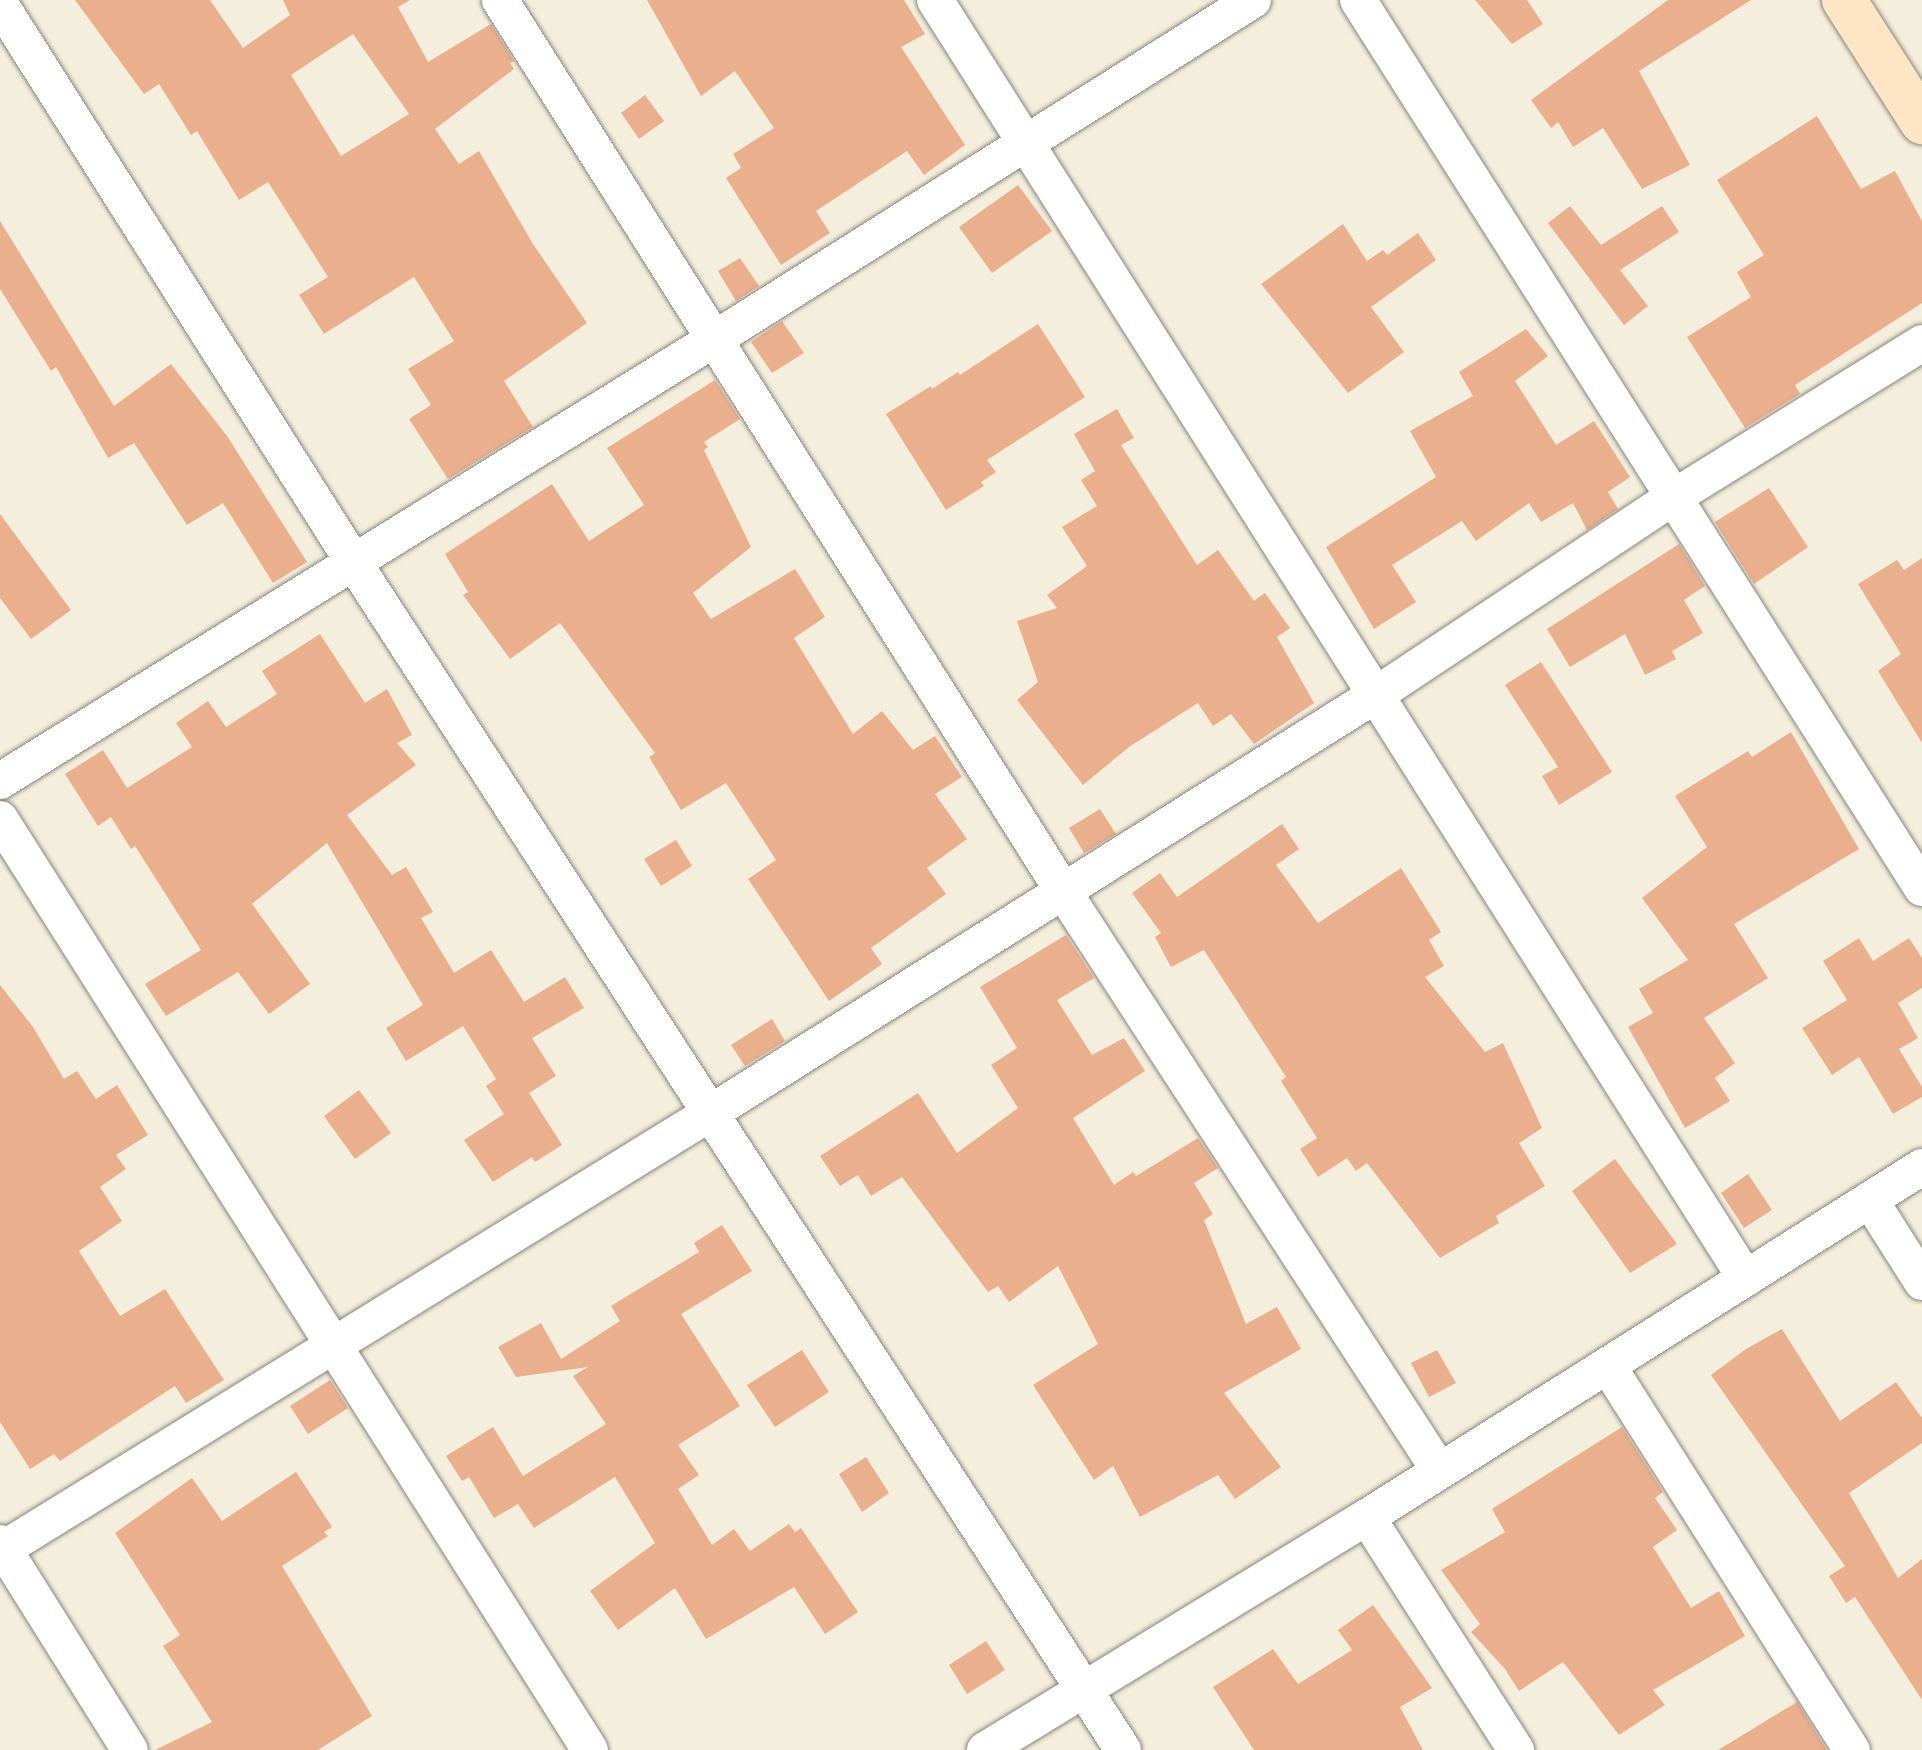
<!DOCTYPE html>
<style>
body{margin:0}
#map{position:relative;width:1922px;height:1750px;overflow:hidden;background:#f4eedc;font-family:Kalam,sans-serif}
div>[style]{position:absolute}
.building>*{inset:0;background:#eaaf8d}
.roads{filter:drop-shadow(0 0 2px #88857c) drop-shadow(0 0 2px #88857c)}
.street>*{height:36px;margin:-18px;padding:0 18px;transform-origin:18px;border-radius:18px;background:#fff}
.secondary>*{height:44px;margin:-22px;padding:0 22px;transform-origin:22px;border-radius:22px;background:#fde5c5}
span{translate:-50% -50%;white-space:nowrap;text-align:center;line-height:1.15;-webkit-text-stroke:7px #fff;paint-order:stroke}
</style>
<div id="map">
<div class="building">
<i style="clip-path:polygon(evenodd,75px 0,210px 0,243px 48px,290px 15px,283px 0,410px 0,398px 7px,428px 62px,491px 24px,514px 61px,510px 63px,514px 69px,435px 129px,459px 164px,479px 151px,533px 244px,587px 323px,504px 381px,533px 427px,448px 479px,409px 419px,431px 405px,408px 369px,454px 341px,414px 277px,324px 334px,299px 295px,328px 277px,268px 182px,239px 200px,197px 131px,191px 135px,159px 84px,144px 94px,75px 0,353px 34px,409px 114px,341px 156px,291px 75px,353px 34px)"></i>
<i style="clip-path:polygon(647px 0,904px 0,925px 34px,901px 47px,965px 145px,924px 175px,907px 151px,816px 211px,830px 233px,781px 265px,726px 178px,741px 168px,733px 154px,774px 128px,735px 71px,701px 96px)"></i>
<i style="clip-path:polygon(1475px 0,1527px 0,1543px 24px,1512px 44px)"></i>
<i style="clip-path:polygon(1668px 0,1751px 0,1639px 71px,1690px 165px,1642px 189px,1603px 128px,1573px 147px,1558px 122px,1551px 128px,1531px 100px)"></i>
<i style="clip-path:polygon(645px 95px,664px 121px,639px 139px,621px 113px)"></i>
<i style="clip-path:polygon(1817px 116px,1861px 189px,1895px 171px,1922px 221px,1922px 303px,1795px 385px,1800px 394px,1745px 428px,1687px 337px,1751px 297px,1737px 272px,1764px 255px,1717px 180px)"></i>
<i style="clip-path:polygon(1018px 185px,1052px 231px,992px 273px,959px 227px)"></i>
<i style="clip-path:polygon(1570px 206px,1601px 245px,1662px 206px,1679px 232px,1620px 270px,1648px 306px,1624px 325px,1548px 223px)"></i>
<i style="clip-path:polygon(0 221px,114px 406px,171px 364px,227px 436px,307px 562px,273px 583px,223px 503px,187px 525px,134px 443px,108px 458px,56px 367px,51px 371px,0 289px)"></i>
<i style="clip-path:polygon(1343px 224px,1367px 261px,1383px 250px,1387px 255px,1418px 233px,1436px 260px,1371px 307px,1404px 352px,1348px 393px,1261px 284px)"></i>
<i style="clip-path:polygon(740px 258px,759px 286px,736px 301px,718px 271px)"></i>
<i style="clip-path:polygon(782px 321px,804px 353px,772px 373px,751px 342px)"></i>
<i style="clip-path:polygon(1038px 324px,1085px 397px,987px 460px,996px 472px,981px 482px,984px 486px,946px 510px,886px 414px,931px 386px,932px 389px,958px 372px,960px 375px)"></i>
<i style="clip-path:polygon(1526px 329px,1548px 356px,1515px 381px,1556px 445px,1594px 421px,1630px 477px,1608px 492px,1618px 509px,1587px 530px,1573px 503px,1541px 522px,1529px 503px,1476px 541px,1462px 521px,1392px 565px,1416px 602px,1374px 629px,1326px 547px,1436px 477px,1410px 431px,1473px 396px,1459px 372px)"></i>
<i style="clip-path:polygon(715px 380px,740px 419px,704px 442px,708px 447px,704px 450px,751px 547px,693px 593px,711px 619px,795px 569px,825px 617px,794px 638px,853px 734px,882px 711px,913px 750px,935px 736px,962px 777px,935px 794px,967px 839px,927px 868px,946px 894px,871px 948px,882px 964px,829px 1001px,748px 879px,776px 860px,726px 783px,681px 810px,649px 757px,655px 753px,560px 623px,510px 659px,463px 595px,468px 592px,445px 554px,552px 484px,589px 541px,644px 505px,607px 448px)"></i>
<i style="clip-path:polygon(1117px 409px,1134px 438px,1121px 445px,1197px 565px,1218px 550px,1254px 601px,1265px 593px,1290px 628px,1277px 637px,1314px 703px,1254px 744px,1231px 714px,1213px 726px,1198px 703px,1129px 747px,1083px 785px,1017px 700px,1038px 682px,1017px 621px,1057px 608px,1047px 595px,1087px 566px,1062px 527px,1097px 506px,1081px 480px,1095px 471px,1074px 434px)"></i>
<i style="clip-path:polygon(1769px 488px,1808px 547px,1754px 584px,1715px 522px)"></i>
<i style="clip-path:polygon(0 514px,71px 610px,31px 639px,0 598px)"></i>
<i style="clip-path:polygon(1679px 544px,1705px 586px,1684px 600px,1703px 633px,1672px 651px,1676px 659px,1645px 675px,1625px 634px,1570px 667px,1547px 629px)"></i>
<i style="clip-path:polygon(1922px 558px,1922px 743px,1878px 671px,1901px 654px,1858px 584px,1897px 560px,1904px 570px)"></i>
<i style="clip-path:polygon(320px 634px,365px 703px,387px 689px,412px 735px,397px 743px,416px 765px,347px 815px,392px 875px,406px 867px,433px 912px,421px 918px,454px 973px,491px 950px,524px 1002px,565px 977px,584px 1008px,532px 1038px,556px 1076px,529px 1093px,562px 1145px,535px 1162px,532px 1157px,493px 1182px,464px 1140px,504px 1114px,486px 1086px,496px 1079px,463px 1026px,406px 1061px,386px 1028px,423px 1005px,327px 843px,252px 904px,310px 984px,269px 1014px,238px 972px,166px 1016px,145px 984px,201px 950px,135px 846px,131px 849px,111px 817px,98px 826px,65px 774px,103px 750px,127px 788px,192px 747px,176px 723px,208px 701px,226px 727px,277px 694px,262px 671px)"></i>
<i style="clip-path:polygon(1541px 662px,1612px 772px,1559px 805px,1542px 776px,1558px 767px,1505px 685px)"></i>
<i style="clip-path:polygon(1791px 732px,1859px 849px,1734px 924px,1768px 978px,1704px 1018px,1735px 1063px,1715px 1078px,1730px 1101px,1685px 1128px,1628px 1027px,1653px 1013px,1639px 989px,1688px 960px,1642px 898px,1707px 847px,1675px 796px,1748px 751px,1752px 757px)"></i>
<i style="clip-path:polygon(1100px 809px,1116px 834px,1084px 853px,1069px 828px)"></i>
<i style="clip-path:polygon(1282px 824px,1299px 849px,1276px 865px,1318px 923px,1401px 868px,1441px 932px,1429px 940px,1444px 966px,1425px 977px,1485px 1052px,1503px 1043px,1542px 1128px,1519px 1143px,1545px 1186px,1496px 1216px,1499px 1223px,1440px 1258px,1367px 1163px,1356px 1171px,1347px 1158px,1318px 1177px,1300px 1149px,1317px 1138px,1281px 1081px,1286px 1077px,1204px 950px,1171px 967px,1155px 937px,1161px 933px,1132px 893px,1160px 873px,1177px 897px)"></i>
<i style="clip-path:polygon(676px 840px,692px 866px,661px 886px,644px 859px)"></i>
<i style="clip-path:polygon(1066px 935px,1094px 978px,1057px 1000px,1092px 1055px,1124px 1038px,1145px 1071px,1073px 1118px,1114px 1185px,1133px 1172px,1136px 1176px,1198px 1138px,1218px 1168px,1194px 1183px,1213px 1214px,1204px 1220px,1246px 1324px,1277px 1307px,1301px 1349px,1224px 1393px,1281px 1467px,1235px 1499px,1218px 1475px,1140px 1517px,1113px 1466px,1094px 1480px,1033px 1385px,1098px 1344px,1058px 1266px,1009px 1302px,998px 1286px,988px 1292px,902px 1177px,871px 1196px,858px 1175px,840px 1186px,820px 1156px,918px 1093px,957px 1153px,1018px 1108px,991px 1065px,1017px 1048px,980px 987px)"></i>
<i style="clip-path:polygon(1859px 938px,1873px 961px,1909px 938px,1922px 958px,1922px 988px,1898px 1003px,1918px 1038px,1899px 1049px,1922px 1087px,1922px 1097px,1893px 1114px,1859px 1057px,1832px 1075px,1802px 1028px,1847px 1000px,1823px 961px)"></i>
<i style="clip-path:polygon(0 985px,33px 1027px,64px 1079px,77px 1071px,96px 1099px,117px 1085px,148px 1135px,116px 1155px,126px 1169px,100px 1187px,122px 1221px,79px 1251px,120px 1316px,165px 1289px,224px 1380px,186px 1403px,175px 1386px,60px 1461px,54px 1454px,30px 1469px,0 1422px)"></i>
<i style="clip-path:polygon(772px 1019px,785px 1041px,745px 1066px,731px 1045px)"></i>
<i style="clip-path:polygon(359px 1090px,391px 1133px,355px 1159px,324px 1116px)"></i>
<i style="clip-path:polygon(1615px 1159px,1677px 1244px,1630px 1273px,1572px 1191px)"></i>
<i style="clip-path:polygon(1748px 1174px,1772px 1210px,1744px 1228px,1721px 1193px)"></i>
<i style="clip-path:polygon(722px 1225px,752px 1271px,681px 1314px,740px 1406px,678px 1445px,699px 1475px,678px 1489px,712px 1545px,734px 1529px,750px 1551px,789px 1524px,795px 1532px,801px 1528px,858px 1612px,825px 1634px,794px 1587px,706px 1639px,675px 1588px,618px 1630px,590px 1591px,655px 1543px,615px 1477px,534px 1528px,518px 1504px,494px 1518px,469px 1477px,462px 1481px,446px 1456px,493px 1427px,523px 1476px,606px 1424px,573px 1376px,588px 1367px,516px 1377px,498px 1347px,541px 1323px,561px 1359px,620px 1321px,611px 1306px,699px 1252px,694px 1243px)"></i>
<i style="clip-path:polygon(1782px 1329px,1840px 1421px,1896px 1382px,1922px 1418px,1922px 1443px,1849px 1493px,1898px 1578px,1922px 1559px,1922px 1700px,1855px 1597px,1846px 1603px,1829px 1576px,1845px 1566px,1711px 1375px,1746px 1349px)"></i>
<i style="clip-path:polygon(802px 1350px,829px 1392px,775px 1427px,747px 1385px)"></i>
<i style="clip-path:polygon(1437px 1350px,1456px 1383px,1429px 1397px,1411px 1363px)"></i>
<i style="clip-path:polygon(330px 1380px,348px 1408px,308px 1434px,290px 1406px)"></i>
<i style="clip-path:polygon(1622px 1427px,1663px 1492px,1655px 1498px,1677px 1530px,1653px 1547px,1691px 1608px,1719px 1591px,1745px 1636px,1653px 1690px,1665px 1705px,1619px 1735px,1563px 1662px,1519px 1691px,1505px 1669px,1471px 1632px,1480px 1624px,1441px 1570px,1505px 1532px,1492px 1509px)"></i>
<i style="clip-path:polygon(866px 1457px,889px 1493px,862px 1512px,839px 1474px)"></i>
<i style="clip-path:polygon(296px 1472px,332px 1527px,324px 1532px,328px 1536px,282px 1566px,372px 1716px,318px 1750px,155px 1750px,212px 1722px,163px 1646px,180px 1635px,115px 1533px,192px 1478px,222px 1521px)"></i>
<i style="clip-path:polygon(1373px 1605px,1432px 1688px,1400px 1707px,1423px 1750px,1254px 1750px,1213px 1687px,1273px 1649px,1298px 1684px,1352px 1650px,1338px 1630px)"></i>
<i style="clip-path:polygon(986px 1641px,1005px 1670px,967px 1694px,949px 1665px)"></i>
<i style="clip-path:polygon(1797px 1702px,1827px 1750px,1718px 1750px)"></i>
</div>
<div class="roads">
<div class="street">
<i style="left:500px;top:0;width:1054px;rotate:57.71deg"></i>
<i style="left:1063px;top:891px;width:690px;rotate:57deg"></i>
<i style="left:935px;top:0;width:1514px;rotate:57.62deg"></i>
<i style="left:1358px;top:0;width:1052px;rotate:57.58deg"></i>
<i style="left:0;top:4px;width:662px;rotate:57.65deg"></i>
<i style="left:354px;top:563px;width:1414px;rotate:57.06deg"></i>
<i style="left:0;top:781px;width:838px;rotate:-31.74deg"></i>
<i style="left:713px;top:340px;width:638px;rotate:-32.2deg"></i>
<i style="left:0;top:819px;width:1102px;rotate:57.64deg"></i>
<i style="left:1870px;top:1200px;width:97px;rotate:57.6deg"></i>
<i style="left:1608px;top:1366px;width:455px;rotate:57.6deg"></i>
<i style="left:1367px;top:1517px;width:277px;rotate:57.4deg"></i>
<i style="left:0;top:1543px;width:244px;rotate:57.9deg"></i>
<i style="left:0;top:1551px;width:836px;rotate:-31.66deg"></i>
<i style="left:712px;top:1112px;width:782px;rotate:-32.15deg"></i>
<i style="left:1374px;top:696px;width:360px;rotate:-33.6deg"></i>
<i style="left:1674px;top:497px;width:292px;rotate:-31.8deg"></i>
<i style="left:985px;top:1750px;width:447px;rotate:-31.4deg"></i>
<i style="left:1367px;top:1517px;width:656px;rotate:-32.24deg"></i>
</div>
<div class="secondary">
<i style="left:1844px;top:0;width:145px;rotate:57.4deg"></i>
</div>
</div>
</div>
